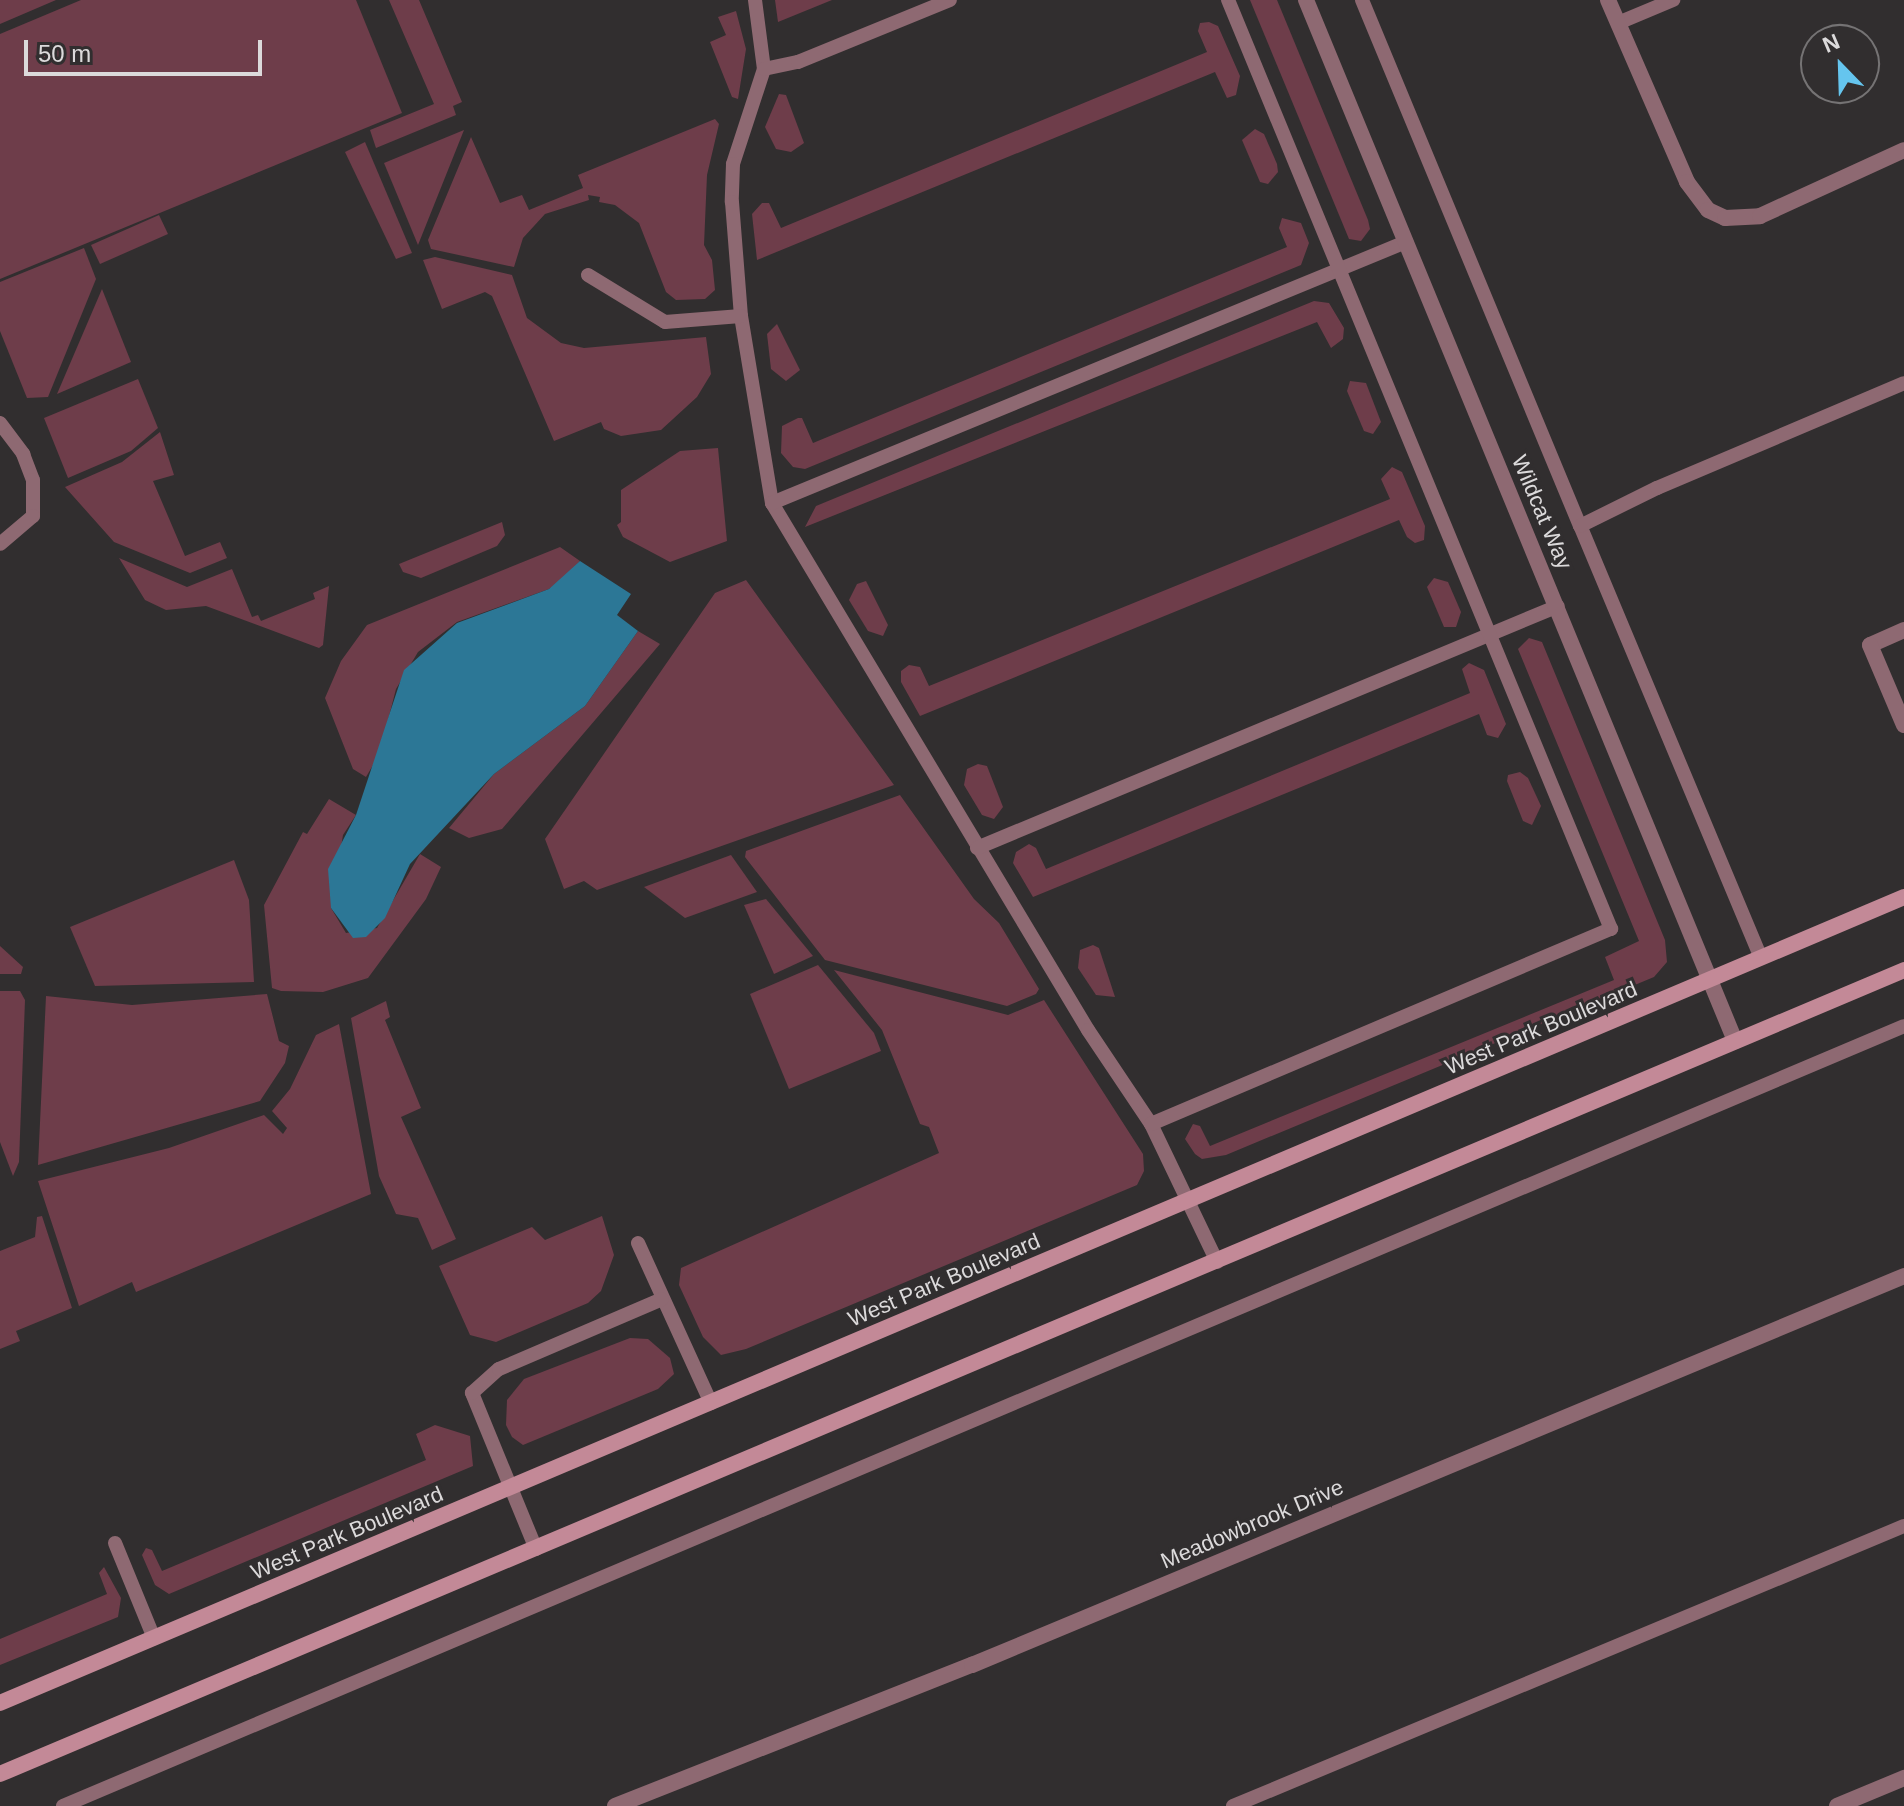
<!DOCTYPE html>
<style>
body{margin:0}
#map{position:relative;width:1904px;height:1806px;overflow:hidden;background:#312e2f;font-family:Arial,sans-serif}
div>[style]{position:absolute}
.green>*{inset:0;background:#6e3d4a}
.water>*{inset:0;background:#2c7796}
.service>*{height:14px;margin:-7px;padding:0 7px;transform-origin:7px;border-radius:7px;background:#8e6972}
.minor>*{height:16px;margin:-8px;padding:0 8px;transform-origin:8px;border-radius:8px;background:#8e6972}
.secondary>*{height:16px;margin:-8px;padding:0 8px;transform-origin:8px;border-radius:8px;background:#c38997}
span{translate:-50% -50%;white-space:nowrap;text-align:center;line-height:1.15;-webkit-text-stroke:6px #312e2f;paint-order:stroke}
.street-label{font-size:22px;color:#dcdadb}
.north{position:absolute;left:1800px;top:24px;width:80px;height:80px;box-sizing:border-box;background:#312e2f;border:2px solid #757374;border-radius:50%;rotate:337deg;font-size:22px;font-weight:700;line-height:32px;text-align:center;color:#dcdadb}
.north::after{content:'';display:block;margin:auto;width:28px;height:36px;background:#65c5ee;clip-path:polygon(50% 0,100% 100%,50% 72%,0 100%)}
.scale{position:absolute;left:24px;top:40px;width:238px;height:36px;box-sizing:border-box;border:4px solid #dcdadb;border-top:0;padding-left:10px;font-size:24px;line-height:28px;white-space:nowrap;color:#dcdadb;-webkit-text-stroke:6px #312e2f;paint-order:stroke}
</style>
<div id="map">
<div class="green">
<i style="clip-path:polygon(0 0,56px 0,0 24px)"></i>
<i style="clip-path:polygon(81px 0,356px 0,402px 113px,0 279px,0 34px)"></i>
<i style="clip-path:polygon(389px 0,419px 0,462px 102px,453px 106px,456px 115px,376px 148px,370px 130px,434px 104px)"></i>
<i style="clip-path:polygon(775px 0,832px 0,778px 22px)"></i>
<i style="clip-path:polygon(1250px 0,1277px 0,1368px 220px,1370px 229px,1361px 241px,1349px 239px)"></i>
<i style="clip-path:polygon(736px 11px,746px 49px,738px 99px,732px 97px,710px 42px,726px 35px,718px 17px)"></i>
<i style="clip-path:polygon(1209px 22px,1218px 26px,1240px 76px,1236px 95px,1227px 98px,1215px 72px,757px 260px,752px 214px,762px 203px,769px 203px,781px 228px,1207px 52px,1198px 31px,1200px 23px)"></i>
<i style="clip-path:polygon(779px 94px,786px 95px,804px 143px,791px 152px,776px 149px,765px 127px)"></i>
<i style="clip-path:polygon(715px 119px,719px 124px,707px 175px,704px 245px,712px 260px,715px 290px,705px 299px,676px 300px,666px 292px,639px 223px,615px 205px,599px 202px,600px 197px,588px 195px,589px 200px,545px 214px,523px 238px,514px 267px,431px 249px,428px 240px,471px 137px,500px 203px,522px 195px,529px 210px,583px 188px,578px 175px)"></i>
<i style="clip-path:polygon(1255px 129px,1264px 134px,1277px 164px,1278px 172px,1268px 184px,1260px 182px,1242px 140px)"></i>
<i style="clip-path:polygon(464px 130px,418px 245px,384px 163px)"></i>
<i style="clip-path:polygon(365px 142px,412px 253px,396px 259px,345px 152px)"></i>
<i style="clip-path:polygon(159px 215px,168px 234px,100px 264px,91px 245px)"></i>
<i style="clip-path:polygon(1282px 218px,1301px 223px,1309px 243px,1301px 265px,805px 469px,793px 467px,781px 453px,782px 426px,798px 418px,802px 418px,813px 443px,1287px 247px,1279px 228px)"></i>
<i style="clip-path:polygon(84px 248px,96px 279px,48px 397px,27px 398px,0 331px,0 282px)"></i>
<i style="clip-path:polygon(435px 257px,512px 275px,527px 318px,561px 343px,584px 348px,706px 337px,711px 374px,697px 397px,661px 430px,621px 436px,604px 429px,601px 422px,554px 441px,492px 296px,485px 292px,442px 309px,423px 260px)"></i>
<i style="clip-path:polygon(102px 289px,131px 362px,57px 394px)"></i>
<i style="clip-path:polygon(1314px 301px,1329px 303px,1344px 328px,1343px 339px,1331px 348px,1317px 322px,805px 527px,816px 506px)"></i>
<i style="clip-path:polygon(777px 324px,800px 370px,786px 381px,771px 369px,767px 334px)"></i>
<i style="clip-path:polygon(138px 379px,158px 428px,131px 451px,68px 478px,44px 418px)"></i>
<i style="clip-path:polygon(1350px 381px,1366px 383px,1381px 422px,1373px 434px,1364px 431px,1347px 391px)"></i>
<i style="clip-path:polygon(160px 432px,174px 475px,153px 481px,185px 556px,220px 542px,227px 558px,190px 573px,114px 542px,65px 487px,122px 462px)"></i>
<i style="clip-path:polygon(718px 448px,727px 541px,670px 562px,623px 537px,617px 525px,621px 522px,621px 490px,680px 451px)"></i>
<i style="clip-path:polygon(1392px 467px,1402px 472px,1425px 526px,1424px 540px,1415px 543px,1407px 537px,1399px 520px,920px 716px,901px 682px,901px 671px,909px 665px,920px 667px,929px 686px,1390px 499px,1381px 479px)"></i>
<i style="clip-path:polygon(502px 522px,505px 535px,497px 546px,421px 578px,403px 572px,399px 564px)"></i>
<i style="clip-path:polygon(560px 547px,580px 561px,565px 578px,549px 589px,457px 622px,418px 652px,396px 689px,379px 755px,366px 777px,353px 769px,325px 698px,341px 661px,367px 625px)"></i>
<i style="clip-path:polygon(119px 558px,187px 587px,232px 569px,252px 617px,258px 615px,261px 621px,315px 599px,313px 593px,329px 586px,323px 645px,319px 648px,206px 606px,166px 610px,145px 600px)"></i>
<i style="clip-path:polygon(1434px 578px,1448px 582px,1461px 612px,1456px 627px,1444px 627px,1427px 587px)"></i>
<i style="clip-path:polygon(746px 580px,894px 785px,597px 890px,584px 881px,564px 889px,545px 839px,715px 593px)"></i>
<i style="clip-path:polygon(866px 581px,888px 625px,883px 636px,868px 631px,849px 600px,857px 584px)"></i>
<i style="clip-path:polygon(638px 631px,660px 644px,502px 829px,469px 838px,449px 828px,494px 774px,585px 706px)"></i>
<i style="clip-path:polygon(1529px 638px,1542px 642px,1665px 940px,1667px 962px,1654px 977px,1226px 1155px,1202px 1159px,1195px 1154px,1185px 1139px,1193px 1124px,1200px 1126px,1210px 1146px,1614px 980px,1605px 957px,1639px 941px,1518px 649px)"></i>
<i style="clip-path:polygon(1469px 663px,1484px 670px,1506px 724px,1498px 738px,1487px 735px,1479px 714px,1033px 897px,1013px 863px,1016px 852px,1029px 844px,1036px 848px,1046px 869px,1470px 693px,1462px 669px)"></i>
<i style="clip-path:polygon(978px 764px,987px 766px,1003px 807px,994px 819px,982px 815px,964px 785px,967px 769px)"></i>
<i style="clip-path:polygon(1520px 772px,1528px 778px,1541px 806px,1532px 825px,1523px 821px,1507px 781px,1508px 775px)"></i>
<i style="clip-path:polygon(900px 795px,974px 899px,999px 923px,1039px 989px,1036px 994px,1007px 1006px,825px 960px,745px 857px,746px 851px)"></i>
<i style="clip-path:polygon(329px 799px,356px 815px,343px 835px,331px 908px,346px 933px,377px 928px,420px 854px,441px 867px,426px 899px,368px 978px,323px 992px,281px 991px,272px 988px,264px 905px,303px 832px,307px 834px)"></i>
<i style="clip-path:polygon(731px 855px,757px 892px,685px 918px,644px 887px)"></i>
<i style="clip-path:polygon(234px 860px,249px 900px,254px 982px,95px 986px,70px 927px)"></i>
<i style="clip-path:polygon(766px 899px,813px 956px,774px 974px,744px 905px)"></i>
<i style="clip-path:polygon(1093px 945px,1099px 948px,1115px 997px,1096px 995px,1078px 968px,1080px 950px)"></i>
<i style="clip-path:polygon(0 946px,23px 967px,21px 974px,0 974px)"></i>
<i style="clip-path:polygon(818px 965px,874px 1033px,881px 1051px,789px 1089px,750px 994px)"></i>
<i style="clip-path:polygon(834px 970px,1008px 1015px,1044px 1000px,1143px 1154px,1144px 1171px,1137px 1185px,746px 1349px,721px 1355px,703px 1337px,679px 1285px,681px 1268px,939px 1153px,929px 1127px,920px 1124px,882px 1030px)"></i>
<i style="clip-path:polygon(0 991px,20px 991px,25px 1000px,19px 1162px,13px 1176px,0 1142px)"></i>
<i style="clip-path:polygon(267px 994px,279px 1041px,289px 1046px,285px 1063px,260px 1101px,38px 1165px,46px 996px,132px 1005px)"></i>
<i style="clip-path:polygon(386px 1001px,390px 1017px,385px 1020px,421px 1108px,401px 1117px,456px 1239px,432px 1250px,418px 1218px,396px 1214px,379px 1176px,351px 1018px)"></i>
<i style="clip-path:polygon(339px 1024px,371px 1194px,136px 1292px,132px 1282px,79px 1306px,38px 1181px,169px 1148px,264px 1115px,283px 1134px,287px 1128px,272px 1111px,290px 1089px,316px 1035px)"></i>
<i style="clip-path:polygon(42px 1216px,72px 1308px,16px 1331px,20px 1341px,0 1349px,0 1251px,35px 1237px,37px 1217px)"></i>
<i style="clip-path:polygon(602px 1216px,614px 1255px,601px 1291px,588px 1303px,496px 1342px,470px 1335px,439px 1266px,532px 1227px,545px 1240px)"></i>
<i style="clip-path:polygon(630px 1338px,648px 1339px,670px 1358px,674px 1374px,658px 1389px,523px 1445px,512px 1437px,506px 1425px,507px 1400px,524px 1379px)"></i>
<i style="clip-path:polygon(435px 1425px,470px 1436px,473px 1466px,169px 1594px,155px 1585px,142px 1555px,146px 1548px,152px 1550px,162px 1571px,426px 1460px,416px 1434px)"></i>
<i style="clip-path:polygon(104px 1567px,121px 1598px,118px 1617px,0 1665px,0 1639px,107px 1594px,99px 1573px)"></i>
</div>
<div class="water">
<i style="clip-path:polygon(580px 561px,631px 594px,617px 615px,638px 631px,585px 706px,494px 774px,410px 864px,385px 918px,366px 937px,353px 938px,331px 908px,328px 869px,356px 815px,404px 670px,457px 623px,549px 589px)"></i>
</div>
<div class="service">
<i style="left:755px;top:0;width:70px;rotate:82.6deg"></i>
<i style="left:764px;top:69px;width:100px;rotate:108.1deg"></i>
<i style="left:733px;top:164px;width:38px;rotate:92deg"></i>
<i style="left:732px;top:202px;width:114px;rotate:85.5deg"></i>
<i style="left:741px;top:316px;width:190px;rotate:80.6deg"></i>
<i style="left:772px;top:503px;width:614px;rotate:59.05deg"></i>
<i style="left:1088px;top:1030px;width:113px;rotate:56.2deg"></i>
<i style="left:1151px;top:1124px;width:153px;rotate:64.4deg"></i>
<i style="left:1362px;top:0;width:569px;rotate:67.49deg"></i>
<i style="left:1618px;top:23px;width:60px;rotate:-22.7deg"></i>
<i style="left:764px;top:69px;width:35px;rotate:-12deg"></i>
<i style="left:798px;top:62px;width:164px;rotate:-22.2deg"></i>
<i style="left:588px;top:275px;width:90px;rotate:31.4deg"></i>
<i style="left:665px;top:322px;width:76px;rotate:-4.5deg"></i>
<i style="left:0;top:423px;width:39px;rotate:53deg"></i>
<i style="left:23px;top:454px;width:28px;rotate:69deg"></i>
<i style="left:33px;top:480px;width:36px;rotate:90deg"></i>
<i style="left:33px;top:516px;width:43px;rotate:139.7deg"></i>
<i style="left:772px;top:503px;width:686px;rotate:-22.38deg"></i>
<i style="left:977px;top:848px;width:629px;rotate:-22.61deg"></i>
<i style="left:1761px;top:958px;width:468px;rotate:-112.7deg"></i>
<i style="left:1580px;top:526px;width:86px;rotate:-26.3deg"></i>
<i style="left:1657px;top:488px;width:268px;rotate:-23deg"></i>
<i style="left:1151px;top:1124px;width:500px;rotate:-23deg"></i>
<i style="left:1611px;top:929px;width:1005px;rotate:-112.4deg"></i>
<i style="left:638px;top:1243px;width:176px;rotate:65.5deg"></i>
<i style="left:115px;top:1543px;width:103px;rotate:67.7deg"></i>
<i style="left:536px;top:1549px;width:169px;rotate:-112.3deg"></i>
<i style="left:472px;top:1393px;width:36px;rotate:-42deg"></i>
<i style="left:499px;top:1369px;width:177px;rotate:-23.2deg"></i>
<i style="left:63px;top:1806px;width:1999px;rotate:-22.96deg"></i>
<i style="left:1233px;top:1806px;width:727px;rotate:-22.65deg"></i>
</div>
<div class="minor">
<i style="left:1306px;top:0;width:1126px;rotate:67.6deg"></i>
<i style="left:1608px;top:0;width:198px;rotate:66.5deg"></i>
<i style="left:1687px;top:182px;width:35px;rotate:53deg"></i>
<i style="left:1708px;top:210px;width:19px;rotate:25deg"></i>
<i style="left:1725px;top:218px;width:35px;rotate:-3deg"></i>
<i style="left:1760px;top:216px;width:158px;rotate:-24.6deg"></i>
<i style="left:1904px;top:630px;width:37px;rotate:156deg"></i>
<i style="left:1870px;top:645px;width:87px;rotate:67deg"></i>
<i style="left:615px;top:1806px;width:384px;rotate:-21.6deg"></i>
<i style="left:972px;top:1665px;width:1010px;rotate:-22.65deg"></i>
<i style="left:1837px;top:1806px;width:73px;rotate:-22.7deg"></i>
</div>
<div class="secondary">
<i style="left:0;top:1703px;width:2068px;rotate:-22.94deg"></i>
<i style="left:0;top:1774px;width:2067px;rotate:-22.89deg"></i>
</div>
<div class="street-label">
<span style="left:1542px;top:512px;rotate:67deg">Wildcat Way</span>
<span style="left:1541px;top:1028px;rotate:-23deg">West Park Boulevard</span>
<span style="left:944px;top:1280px;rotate:-23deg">West Park Boulevard</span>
<span style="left:1252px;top:1524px;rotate:-23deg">Meadowbrook Drive</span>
<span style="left:347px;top:1533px;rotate:-23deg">West Park Boulevard</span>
</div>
<div class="north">N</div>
<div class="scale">50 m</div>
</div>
